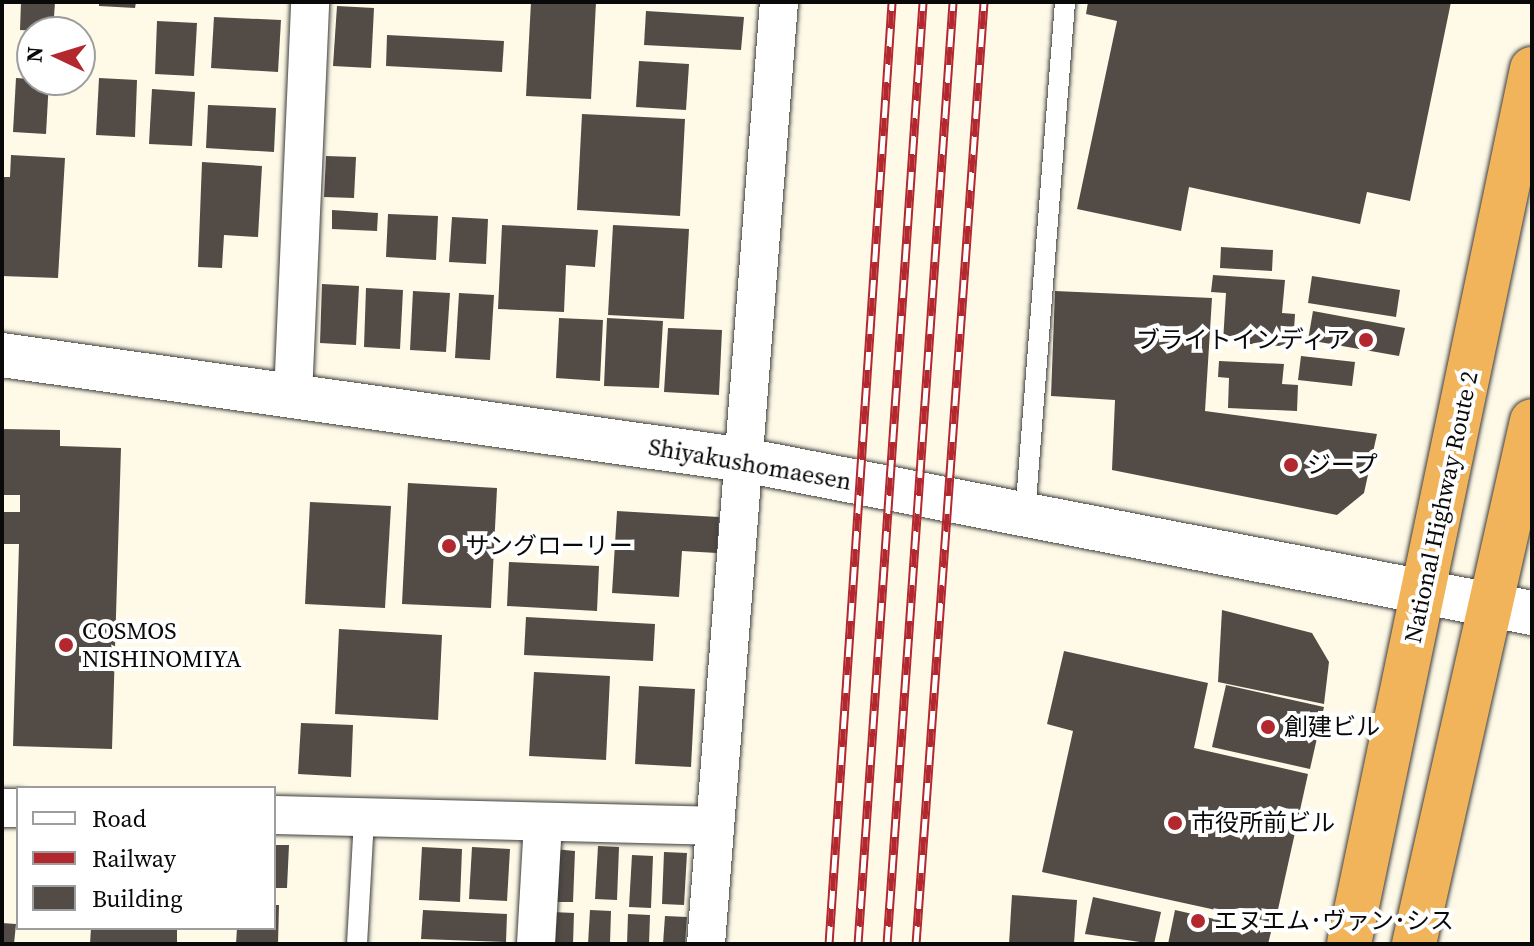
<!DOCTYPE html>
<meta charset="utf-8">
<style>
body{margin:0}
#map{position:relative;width:1534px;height:946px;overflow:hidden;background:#fefae7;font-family:"Source Serif 4","Noto Sans JP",serif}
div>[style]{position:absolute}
.building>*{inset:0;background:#524b46}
.roads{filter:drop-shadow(0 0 2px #3c3c3c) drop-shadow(0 0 2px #3c3c3c)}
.service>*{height:20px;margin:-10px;padding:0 10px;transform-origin:10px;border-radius:10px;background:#fff}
.minor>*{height:38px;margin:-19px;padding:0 19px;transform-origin:19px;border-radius:19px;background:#fff}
.tertiary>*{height:44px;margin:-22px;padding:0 22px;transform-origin:22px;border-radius:22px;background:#fff}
.trunk>*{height:44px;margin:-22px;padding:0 22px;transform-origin:22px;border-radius:22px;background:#f2b45a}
.rail>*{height:9px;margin-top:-4.5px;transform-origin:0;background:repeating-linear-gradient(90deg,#fff 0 18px,#b3282f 0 36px);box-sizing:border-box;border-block:2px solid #b3282f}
.dots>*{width:22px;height:22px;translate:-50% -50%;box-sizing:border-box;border:4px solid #fff;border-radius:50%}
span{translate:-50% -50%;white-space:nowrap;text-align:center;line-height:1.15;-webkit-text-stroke:8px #fff;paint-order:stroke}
.poi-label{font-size:24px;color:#090909}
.right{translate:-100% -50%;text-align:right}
.left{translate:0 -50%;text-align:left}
.street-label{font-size:24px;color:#090909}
.frame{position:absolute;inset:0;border:4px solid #090909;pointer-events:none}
.legend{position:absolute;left:16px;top:786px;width:260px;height:144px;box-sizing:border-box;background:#fff;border:2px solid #9d9d9d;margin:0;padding:10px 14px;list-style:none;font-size:24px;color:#090909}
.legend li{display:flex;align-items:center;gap:16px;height:40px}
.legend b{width:40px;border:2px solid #9d9d9d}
.north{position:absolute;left:16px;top:16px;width:80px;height:80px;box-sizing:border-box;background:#fff;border:2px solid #9d9d9d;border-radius:50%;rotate:274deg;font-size:22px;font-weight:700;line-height:32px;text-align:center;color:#090909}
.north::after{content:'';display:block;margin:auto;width:28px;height:36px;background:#b3282f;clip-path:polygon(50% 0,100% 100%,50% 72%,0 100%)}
</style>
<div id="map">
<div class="building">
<i style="clip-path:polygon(21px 2px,55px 2px,53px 32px,20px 30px)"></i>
<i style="clip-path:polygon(99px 2px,136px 2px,135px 8px,99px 6px)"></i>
<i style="clip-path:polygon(531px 2px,596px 2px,591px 99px,526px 96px)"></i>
<i style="clip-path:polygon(1088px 2px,1451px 2px,1410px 201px,1367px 192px,1360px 224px,1189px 187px,1181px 231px,1077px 209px,1117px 21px,1086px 14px)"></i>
<i style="clip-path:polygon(337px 6px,374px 8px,371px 68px,333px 66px)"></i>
<i style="clip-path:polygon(646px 11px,744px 17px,741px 50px,644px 45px)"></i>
<i style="clip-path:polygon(214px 17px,281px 20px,278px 72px,211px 68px)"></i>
<i style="clip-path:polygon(157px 21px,197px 23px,194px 76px,155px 74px)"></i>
<i style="clip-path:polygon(387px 35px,504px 41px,502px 72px,386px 66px)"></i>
<i style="clip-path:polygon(639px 61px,689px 64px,686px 110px,636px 107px)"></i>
<i style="clip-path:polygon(16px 78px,49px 80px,46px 134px,13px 132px)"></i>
<i style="clip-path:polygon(99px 78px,137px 80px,135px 137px,96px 135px)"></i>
<i style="clip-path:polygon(152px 89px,195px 92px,192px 146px,149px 144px)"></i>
<i style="clip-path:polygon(208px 105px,276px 108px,274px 152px,206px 148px)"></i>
<i style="clip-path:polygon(582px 114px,685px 119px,680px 216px,577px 210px)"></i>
<i style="clip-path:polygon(11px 155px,65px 158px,58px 278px,2px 276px,2px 177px,10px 177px)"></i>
<i style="clip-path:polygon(326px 156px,356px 157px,354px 198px,324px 197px)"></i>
<i style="clip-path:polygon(202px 162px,262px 166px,258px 237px,224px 235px,222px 268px,198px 267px)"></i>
<i style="clip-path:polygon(332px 210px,378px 213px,377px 231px,332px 229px)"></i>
<i style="clip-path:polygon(388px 214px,438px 216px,436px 260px,386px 257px)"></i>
<i style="clip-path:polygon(452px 217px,488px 219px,486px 264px,449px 262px)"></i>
<i style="clip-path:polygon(502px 225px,598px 230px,595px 267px,566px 265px,564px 312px,498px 309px)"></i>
<i style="clip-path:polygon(613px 225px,689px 229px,684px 319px,608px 315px)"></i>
<i style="clip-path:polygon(1221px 247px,1273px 250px,1272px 271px,1220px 268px)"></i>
<i style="clip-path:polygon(1213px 275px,1285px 280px,1282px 313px,1295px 314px,1293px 347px,1223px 342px,1226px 293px,1211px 292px)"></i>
<i style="clip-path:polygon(1312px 276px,1400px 290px,1396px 317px,1308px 303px)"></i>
<i style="clip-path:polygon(322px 284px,359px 286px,356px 345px,320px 343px)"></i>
<i style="clip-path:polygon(366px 288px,403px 290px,400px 349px,364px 347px)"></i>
<i style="clip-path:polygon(413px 291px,450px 293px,446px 352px,410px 350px)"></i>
<i style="clip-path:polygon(1055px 291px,1212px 298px,1205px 411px,1377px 434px,1364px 493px,1337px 515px,1112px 470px,1115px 400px,1051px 396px)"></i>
<i style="clip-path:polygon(459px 293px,494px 295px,490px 360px,455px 358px)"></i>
<i style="clip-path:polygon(1313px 311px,1405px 328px,1399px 356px,1308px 340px)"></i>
<i style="clip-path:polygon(559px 318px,603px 320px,600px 381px,556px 378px)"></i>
<i style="clip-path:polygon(607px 318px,663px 321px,659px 388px,604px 386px)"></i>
<i style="clip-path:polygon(668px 328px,722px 330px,719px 395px,664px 392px)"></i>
<i style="clip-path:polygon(1301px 356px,1355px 362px,1352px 386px,1298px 380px)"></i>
<i style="clip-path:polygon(1219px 361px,1284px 364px,1282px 384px,1298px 385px,1297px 411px,1228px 408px,1229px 378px,1218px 377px)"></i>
<i style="clip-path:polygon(2px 429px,60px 430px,60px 446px,121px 448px,112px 749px,13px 746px,19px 544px,2px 544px,2px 512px,20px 512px,20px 495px,2px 495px)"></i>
<i style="clip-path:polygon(408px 483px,497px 488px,491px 608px,402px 604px)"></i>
<i style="clip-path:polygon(310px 502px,391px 506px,385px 608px,305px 604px)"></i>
<i style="clip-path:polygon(617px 511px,719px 517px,717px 553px,682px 551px,679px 597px,612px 593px)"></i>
<i style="clip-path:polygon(509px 562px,599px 566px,597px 611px,507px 606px)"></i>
<i style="clip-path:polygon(1222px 610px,1312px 633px,1329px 662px,1324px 704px,1218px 682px)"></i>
<i style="clip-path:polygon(526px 617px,655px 624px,653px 661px,524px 655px)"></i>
<i style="clip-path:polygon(339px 629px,442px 635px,438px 720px,335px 714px)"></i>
<i style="clip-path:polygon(1064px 651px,1208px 683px,1194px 748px,1308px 774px,1275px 923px,1042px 872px,1073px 731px,1047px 724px)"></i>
<i style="clip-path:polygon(534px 672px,610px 676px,606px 760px,529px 756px)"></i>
<i style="clip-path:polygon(1226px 685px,1324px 707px,1310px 769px,1212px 747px)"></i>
<i style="clip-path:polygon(639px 686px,695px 689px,691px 767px,635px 764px)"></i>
<i style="clip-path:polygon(301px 723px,353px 725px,351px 777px,298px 774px)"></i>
<i style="clip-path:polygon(274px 845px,289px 845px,287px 888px,274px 888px)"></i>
<i style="clip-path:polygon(598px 846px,619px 847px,617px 900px,595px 899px)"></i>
<i style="clip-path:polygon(422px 847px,462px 849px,460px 902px,419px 900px)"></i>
<i style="clip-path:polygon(472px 847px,510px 849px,507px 901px,469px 899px)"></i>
<i style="clip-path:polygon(554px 849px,575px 851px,573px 902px,551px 902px)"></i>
<i style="clip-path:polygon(664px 852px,687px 853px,684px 905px,662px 904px)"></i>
<i style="clip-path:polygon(632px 855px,653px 856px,651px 908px,629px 907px)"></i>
<i style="clip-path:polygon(1012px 895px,1077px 900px,1074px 944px,1009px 944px)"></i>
<i style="clip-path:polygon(1093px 897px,1161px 912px,1154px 944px,1085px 934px)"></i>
<i style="clip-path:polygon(274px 905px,279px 905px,278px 944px,236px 944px,237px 928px,274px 928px)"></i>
<i style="clip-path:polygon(423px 910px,507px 914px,506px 942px,421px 939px)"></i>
<i style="clip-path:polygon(590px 910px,611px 911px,610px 944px,588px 944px)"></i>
<i style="clip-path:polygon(1175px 910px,1271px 932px,1268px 944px,1168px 944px)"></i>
<i style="clip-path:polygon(552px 912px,574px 913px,573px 944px,551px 944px)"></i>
<i style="clip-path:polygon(628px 914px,650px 915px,649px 944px,627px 944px)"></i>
<i style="clip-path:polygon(665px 916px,687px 917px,685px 944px,663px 944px)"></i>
<i style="clip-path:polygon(2px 923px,16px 924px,14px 944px,2px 944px)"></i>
<i style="clip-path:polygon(91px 928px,177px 928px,177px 944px,90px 944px)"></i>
</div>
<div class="roads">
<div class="service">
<i style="left:1025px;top:515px;width:515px;rotate:-85.54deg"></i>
<i style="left:357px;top:944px;width:127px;rotate:-86.8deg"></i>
</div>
<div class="minor">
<i style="left:293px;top:396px;width:394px;rotate:-87.5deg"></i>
<i style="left:2px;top:808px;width:16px"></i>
<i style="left:274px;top:815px;width:440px;rotate:1.4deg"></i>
<i style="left:536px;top:944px;width:122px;rotate:-86.7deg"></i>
<i style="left:706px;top:944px;width:945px;rotate:-85.57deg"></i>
</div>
<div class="tertiary">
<i style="left:2px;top:355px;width:749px;rotate:8.05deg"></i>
<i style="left:744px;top:460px;width:803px;rotate:10.99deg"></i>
</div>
<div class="trunk">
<i style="left:1349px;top:944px;width:894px;rotate:-78.19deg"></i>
<i style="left:1414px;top:944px;width:536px;rotate:-77.29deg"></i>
</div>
</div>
<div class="rail">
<i style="left:829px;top:944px;width:944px;rotate:-86.17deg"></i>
<i style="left:858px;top:944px;width:944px;rotate:-86.05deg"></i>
<i style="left:887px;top:944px;width:944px;rotate:-85.99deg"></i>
<i style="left:916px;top:944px;width:944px;rotate:-85.87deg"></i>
</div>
<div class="dots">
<i style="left:1366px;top:340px;background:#b3282f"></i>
<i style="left:1291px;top:465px;background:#b3282f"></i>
<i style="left:449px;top:546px;background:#b3282f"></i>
<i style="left:66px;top:645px;background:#b3282f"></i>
<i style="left:1268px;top:727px;background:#b3282f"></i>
<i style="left:1175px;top:823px;background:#b3282f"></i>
<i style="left:1198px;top:921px;background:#b3282f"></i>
</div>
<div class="poi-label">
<span class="right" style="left:1350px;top:340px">ブライトインディア</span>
<span class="left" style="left:1307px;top:465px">ジープ</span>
<span class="left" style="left:465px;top:546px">サングローリー</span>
<span class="left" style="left:82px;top:645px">COSMOS<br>NISHINOMIYA</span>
<span class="left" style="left:1284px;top:727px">創建ビル</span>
<span class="left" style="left:1191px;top:823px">市役所前ビル</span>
<span class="left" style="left:1214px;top:921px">エヌエム･ヴァン･シス</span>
</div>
<div class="street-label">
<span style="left:750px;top:464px;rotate:10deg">Shiyakushomaesen</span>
<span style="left:1441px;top:507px;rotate:-78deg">National Highway Route 2</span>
</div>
<div class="frame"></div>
<ul class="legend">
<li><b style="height:10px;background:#fff"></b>Road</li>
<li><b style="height:10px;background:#b3282f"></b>Railway</li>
<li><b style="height:22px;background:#524b46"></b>Building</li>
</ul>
<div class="north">N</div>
</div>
